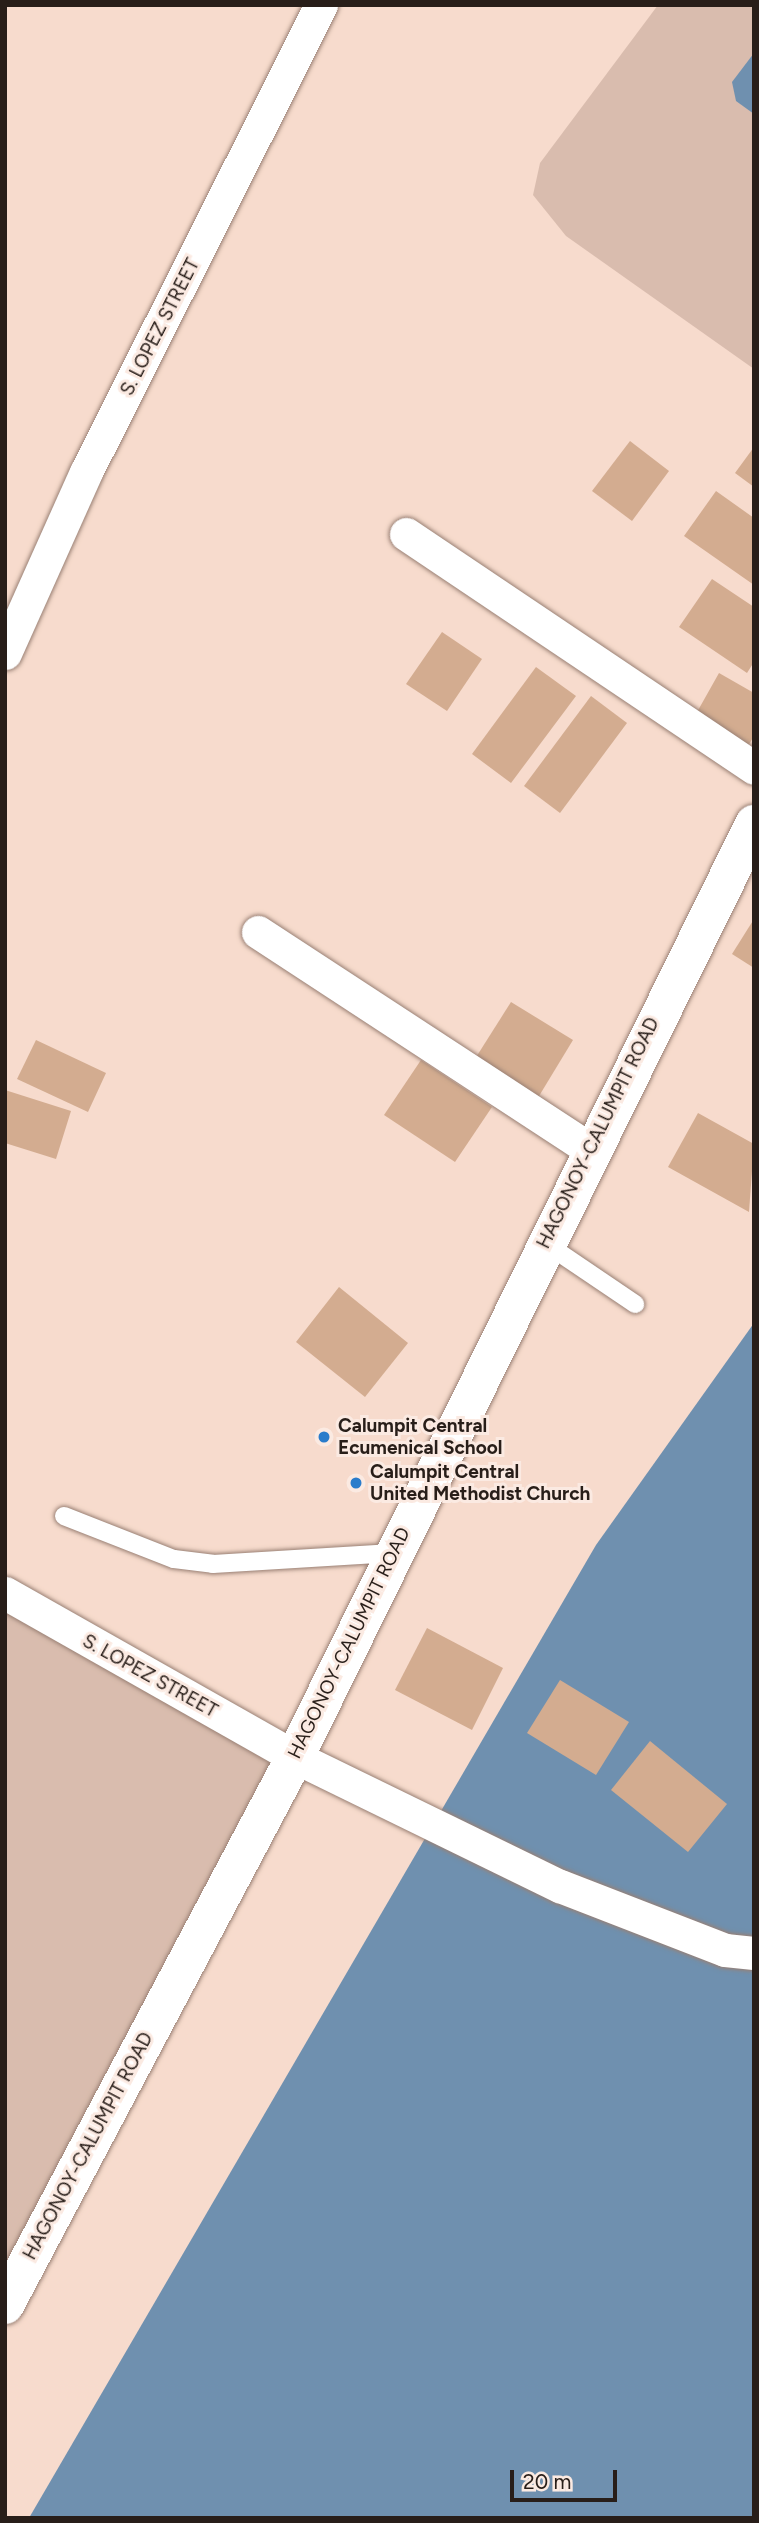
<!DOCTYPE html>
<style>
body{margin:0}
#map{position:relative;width:759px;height:2523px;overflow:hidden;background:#f7dbcd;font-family:Figtree,sans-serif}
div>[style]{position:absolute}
.green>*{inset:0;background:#d9bcae}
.water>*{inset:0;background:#6f90af}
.building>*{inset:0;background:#d3ac90}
.roads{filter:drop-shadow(0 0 2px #998074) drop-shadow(0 0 2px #998074)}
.lane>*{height:18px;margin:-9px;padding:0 9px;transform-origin:9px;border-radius:9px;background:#fff}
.street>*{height:33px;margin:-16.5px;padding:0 16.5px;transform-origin:16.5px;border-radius:16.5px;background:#fff}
.secondary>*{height:38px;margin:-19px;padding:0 19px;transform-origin:19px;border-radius:19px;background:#fff}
.dots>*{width:19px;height:19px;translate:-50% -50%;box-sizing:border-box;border:4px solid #fbeae2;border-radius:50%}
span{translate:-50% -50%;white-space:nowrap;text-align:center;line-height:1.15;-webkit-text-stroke:6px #fbeae2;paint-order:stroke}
.street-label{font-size:19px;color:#281e19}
.poi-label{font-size:19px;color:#281e19;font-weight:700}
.left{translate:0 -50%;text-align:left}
.frame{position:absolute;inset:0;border:7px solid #281e19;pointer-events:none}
.scale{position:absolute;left:510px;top:2470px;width:107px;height:32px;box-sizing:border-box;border:4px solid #281e19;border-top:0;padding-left:9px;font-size:21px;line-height:24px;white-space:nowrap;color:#281e19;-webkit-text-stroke:5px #fbeae2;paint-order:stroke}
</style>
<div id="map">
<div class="green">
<i style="clip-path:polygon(658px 5px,754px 5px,754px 369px,566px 236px,533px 195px,540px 163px)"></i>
<i style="clip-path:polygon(5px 1590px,287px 1749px,5px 2315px)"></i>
</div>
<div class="water">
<i style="clip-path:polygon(754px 53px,754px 114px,736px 101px,732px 82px)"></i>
<i style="clip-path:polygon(754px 1323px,754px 2518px,29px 2518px,596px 1545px)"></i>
</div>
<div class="building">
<i style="clip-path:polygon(630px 441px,669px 471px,632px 521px,592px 491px)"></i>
<i style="clip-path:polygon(754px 447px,754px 487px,735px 473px)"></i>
<i style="clip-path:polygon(716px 491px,754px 518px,754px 585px,684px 536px)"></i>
<i style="clip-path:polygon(712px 579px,754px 607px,754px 662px,747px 673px,679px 627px)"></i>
<i style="clip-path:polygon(442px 632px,482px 659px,447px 711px,406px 684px)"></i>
<i style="clip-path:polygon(536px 667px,576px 696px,511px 783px,472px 754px)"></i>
<i style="clip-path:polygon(719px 673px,754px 693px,754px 736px,745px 751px,692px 721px)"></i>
<i style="clip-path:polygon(591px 696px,627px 723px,560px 813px,524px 786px)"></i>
<i style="clip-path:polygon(754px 919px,754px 968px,732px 954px)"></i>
<i style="clip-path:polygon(511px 1002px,573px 1040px,536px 1101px,473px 1062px)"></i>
<i style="clip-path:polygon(36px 1040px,106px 1073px,88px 1112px,17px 1079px)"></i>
<i style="clip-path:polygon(421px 1060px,492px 1107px,455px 1162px,384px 1115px)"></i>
<i style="clip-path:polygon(5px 1090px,71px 1111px,56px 1159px,5px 1143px)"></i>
<i style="clip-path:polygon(698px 1113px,754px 1144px,749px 1212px,668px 1167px)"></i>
<i style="clip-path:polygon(339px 1287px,408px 1343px,365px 1397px,296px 1342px)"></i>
<i style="clip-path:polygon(427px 1628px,503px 1668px,472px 1730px,395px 1690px)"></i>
<i style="clip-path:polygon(560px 1680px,629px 1722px,596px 1775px,527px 1733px)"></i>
<i style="clip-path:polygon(650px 1741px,727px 1804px,688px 1852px,611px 1790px)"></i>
</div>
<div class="roads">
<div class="lane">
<i style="left:545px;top:1243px;width:109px;rotate:34.1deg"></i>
<i style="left:64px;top:1516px;width:118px;rotate:21.4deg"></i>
<i style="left:174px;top:1559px;width:39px;rotate:7deg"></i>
<i style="left:213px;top:1564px;width:180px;rotate:-3.5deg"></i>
</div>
<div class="street">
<i style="left:406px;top:534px;width:419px;rotate:33.9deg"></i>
<i style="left:5px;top:653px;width:198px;rotate:-65.9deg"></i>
<i style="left:86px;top:472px;width:523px;rotate:-63.29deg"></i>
<i style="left:258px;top:932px;width:396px;rotate:33.2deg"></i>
<i style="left:5px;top:1593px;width:333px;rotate:29.5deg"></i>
<i style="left:295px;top:1757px;width:295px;rotate:26deg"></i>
<i style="left:560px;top:1886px;width:177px;rotate:21.2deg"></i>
<i style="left:725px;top:1950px;width:29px;rotate:6deg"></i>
</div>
<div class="secondary">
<i style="left:5px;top:2305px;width:620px;rotate:-62.11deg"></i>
<i style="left:295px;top:1757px;width:1040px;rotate:-63.8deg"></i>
</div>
</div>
<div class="dots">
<i style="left:324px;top:1437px;background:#2a7ccb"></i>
<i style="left:356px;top:1483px;background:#2a7ccb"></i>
</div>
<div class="street-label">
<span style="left:160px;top:327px;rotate:-63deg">S. LOPEZ STREET</span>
<span style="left:598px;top:1133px;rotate:-64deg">HAGONOY-CALUMPIT ROAD</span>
<span style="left:349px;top:1643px;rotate:-64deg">HAGONOY-CALUMPIT ROAD</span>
<span style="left:150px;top:1676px;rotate:29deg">S. LOPEZ STREET</span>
<span style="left:88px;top:2146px;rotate:-62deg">HAGONOY-CALUMPIT ROAD</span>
</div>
<div class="poi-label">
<span class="left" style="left:338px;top:1437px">Calumpit Central<br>Ecumenical School</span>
<span class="left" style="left:370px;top:1483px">Calumpit Central<br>United Methodist Church</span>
</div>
<div class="frame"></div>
<div class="scale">20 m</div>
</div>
